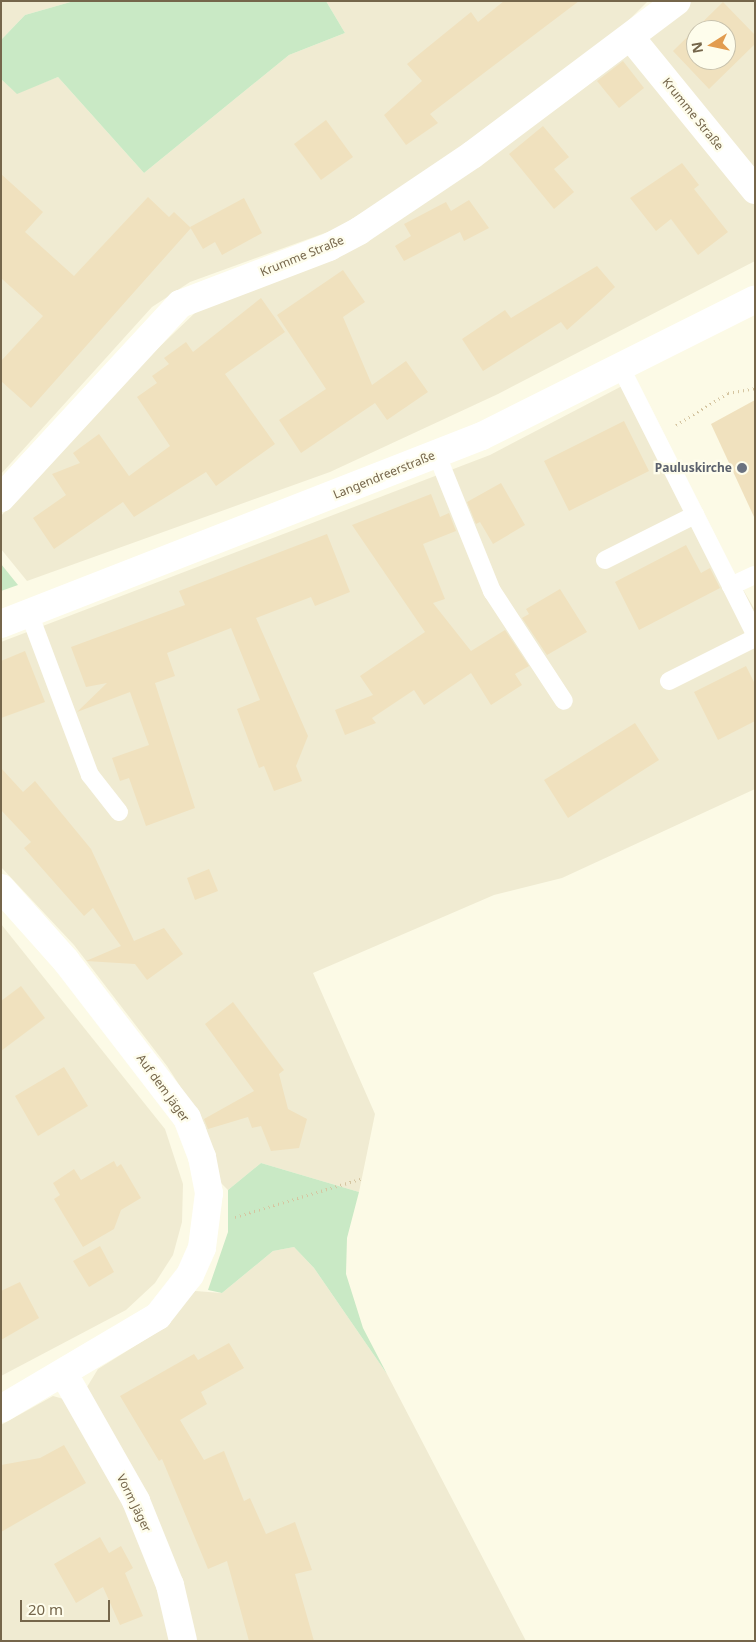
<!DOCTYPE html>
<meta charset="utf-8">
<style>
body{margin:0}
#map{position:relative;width:756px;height:1642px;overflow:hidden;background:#fcfae6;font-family:"Noto Sans",sans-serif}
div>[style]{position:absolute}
.residential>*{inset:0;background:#f0ebd2}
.green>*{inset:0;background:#c9e9c5}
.building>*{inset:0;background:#f0e1be}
.path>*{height:3px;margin-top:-1.5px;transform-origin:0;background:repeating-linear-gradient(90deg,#d5c5a1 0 1px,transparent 0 5px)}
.service>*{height:18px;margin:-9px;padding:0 9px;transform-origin:9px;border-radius:9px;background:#fff}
.minor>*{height:28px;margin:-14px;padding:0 14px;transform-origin:14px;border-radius:14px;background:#fff}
.dots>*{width:14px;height:14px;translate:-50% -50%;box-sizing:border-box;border:2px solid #fefdec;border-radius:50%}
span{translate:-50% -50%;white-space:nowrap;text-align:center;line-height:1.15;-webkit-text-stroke:4.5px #fefdec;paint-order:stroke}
.street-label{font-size:12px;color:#75664b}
.worship-label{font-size:12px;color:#5b616d;font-weight:700}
.right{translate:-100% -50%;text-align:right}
.frame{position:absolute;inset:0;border:2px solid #75664b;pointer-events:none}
.north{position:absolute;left:686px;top:20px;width:50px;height:50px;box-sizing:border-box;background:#fefdec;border:1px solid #c7c1ac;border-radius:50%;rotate:260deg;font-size:14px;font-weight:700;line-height:20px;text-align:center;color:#75664b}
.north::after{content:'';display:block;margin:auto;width:18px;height:22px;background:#e29c4f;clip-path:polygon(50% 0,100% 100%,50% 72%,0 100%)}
.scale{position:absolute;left:20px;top:1600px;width:90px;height:22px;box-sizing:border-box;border:2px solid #75664b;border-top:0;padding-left:6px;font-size:15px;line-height:18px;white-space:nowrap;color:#75664b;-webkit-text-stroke:4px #fefdec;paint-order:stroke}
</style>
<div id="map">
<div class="residential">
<i style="clip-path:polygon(1px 1px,74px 1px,25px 15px,1px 40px)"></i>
<i style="clip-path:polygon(326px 1px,648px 1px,613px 36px,433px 168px,336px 229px,190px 282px,152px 307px,1px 474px,1px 79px,17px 93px,58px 77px,144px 173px,289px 55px,345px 33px)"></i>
<i style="clip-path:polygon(evenodd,691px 1px,755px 1px,755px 261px,498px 394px,330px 472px,27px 581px,1px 549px,1px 516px,126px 379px,199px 309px,556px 109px,653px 36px,691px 1px,696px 30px,726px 30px,726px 60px,696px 60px,696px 30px)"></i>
<i style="clip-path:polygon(624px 385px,755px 610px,755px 789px,562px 878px,494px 895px,313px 973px,375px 1114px,359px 1192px,261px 1163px,228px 1190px,221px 1183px,205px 1125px,167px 1066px,74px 945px,1px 867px,1px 642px,490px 455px)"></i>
<i style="clip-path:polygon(1px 924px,165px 1129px,183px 1184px,182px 1222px,173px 1255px,155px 1283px,126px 1310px,1px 1376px)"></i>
<i style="clip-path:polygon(294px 1247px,314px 1268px,387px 1374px,526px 1641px,192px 1641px,87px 1387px,98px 1369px,159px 1331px,195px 1291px,222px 1293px,273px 1251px)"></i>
<i style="clip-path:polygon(53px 1396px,67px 1400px,120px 1493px,169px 1617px,173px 1641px,1px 1641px,1px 1425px)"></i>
</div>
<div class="green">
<i style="clip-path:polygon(74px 1px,326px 1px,345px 33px,289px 55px,144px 173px,58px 77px,17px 94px,1px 79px,1px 40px,25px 15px)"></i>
<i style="clip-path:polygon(1px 564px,18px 585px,1px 591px)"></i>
<i style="clip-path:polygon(261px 1163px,359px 1192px,347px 1238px,346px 1274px,363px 1328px,387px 1374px,314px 1268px,294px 1247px,273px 1251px,222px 1293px,208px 1290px,228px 1232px,228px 1190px)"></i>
</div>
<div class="building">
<i style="clip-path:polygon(504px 1px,579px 1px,430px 114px,438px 123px,406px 145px,384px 115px,422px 81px,407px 64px,471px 12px,478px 22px)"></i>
<i style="clip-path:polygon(evenodd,723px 2px,755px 35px,755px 44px,709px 89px,673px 51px,723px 2px,696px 30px,726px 30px,726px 60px,696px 60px,696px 30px)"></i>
<i style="clip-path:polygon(623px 61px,644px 88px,619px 108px,597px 81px)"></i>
<i style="clip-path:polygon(326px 120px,353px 157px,321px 180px,294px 144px)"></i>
<i style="clip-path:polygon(543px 126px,569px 157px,554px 169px,574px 192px,554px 209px,509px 154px)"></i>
<i style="clip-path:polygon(682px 163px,699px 185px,694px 189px,728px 232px,698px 255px,671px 219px,656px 231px,630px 198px)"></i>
<i style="clip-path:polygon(1px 174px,43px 212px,25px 232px,74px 276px,148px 197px,169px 217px,174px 212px,191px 228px,31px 408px,1px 381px,1px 361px,43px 316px,1px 278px)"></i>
<i style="clip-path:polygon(244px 198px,262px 233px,222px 255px,215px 242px,203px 249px,190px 227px)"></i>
<i style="clip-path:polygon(469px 200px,489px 228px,464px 241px,460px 232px,404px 261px,395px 246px,411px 236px,404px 224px,446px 202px,451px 211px)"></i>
<i style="clip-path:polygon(597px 266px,615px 287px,600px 301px,567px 330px,561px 322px,483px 371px,462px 339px,505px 310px,511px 318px)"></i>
<i style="clip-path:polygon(343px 270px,365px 302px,343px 317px,372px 385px,406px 361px,428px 392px,387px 420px,375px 403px,301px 453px,279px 420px,326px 389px,277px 315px)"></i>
<i style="clip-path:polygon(261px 298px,285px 332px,225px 374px,275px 444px,216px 486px,206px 472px,134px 517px,123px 502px,54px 549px,33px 518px,66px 495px,52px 474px,80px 463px,73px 453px,99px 434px,129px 476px,170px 446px,137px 397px,157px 383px,152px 376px,169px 364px,164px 358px,186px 342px,193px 352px)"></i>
<i style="clip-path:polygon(755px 400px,755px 519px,711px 424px)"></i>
<i style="clip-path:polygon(624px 421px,649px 471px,569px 511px,544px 461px)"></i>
<i style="clip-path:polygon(501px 483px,525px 525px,493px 544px,480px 522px,476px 524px,467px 502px)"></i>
<i style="clip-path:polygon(431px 494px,440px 517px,449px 513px,456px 531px,423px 544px,445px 599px,433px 603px,471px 651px,505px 630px,529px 666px,515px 674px,522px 685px,491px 705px,471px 673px,424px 705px,414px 690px,372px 718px,376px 723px,345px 735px,335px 710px,373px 695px,360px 676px,425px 632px,352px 525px)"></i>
<i style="clip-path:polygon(327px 534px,350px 592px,315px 606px,311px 597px,256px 618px,308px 736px,296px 766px,302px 781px,274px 791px,264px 766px,259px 768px,237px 709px,260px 700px,231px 628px,167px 653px,175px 676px,155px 683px,195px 808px,146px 826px,129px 778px,120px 781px,112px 758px,149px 745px,130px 692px,77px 712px,107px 683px,86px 687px,71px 647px,185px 605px,179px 591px)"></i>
<i style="clip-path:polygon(686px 545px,701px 573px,710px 568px,720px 588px,639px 630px,615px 582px)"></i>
<i style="clip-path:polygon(560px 589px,587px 632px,547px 655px,522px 618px,529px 614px,526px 609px)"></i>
<i style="clip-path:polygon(25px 651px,45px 702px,1px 718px,1px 661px)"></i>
<i style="clip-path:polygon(746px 666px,755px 684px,755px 721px,718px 740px,694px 692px)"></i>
<i style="clip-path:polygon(635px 723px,659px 760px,568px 818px,544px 780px)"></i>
<i style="clip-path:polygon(1px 768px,23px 792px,35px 781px,91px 849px,134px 941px,164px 928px,183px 954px,147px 980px,135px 964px,86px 961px,121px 946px,93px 908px,84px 916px,24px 848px,31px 842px,1px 810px)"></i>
<i style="clip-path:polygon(209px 869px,218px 891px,195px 900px,187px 878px)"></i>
<i style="clip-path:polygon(21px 986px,45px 1018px,1px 1051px,1px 1001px)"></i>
<i style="clip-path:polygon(233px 1002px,284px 1070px,279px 1074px,288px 1109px,307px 1119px,299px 1148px,271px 1151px,261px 1126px,252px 1128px,248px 1117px,208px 1129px,204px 1119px,254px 1091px,205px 1024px)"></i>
<i style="clip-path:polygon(64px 1067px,88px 1106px,38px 1136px,15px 1096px)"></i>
<i style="clip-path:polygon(114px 1161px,117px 1167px,121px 1164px,141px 1198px,121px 1210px,114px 1229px,83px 1247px,54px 1199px,60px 1195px,53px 1183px,74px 1169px,81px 1180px)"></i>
<i style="clip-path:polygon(100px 1246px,114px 1272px,89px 1287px,73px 1261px)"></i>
<i style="clip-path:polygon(20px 1282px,39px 1318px,1px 1340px,1px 1291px)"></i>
<i style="clip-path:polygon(229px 1343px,244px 1368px,201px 1392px,207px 1404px,180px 1420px,204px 1460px,224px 1451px,244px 1501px,250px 1498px,266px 1534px,295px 1522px,312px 1570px,295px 1574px,314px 1641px,249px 1641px,227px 1561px,208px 1569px,162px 1459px,159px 1461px,120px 1396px,194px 1354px,198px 1360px)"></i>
<i style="clip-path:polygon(64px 1445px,86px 1483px,1px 1532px,1px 1465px,40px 1458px)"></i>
<i style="clip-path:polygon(100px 1537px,109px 1553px,121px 1546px,133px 1568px,125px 1573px,143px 1616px,120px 1625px,103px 1587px,76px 1603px,54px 1564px)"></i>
</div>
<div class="path">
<i style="left:676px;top:425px;width:61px;rotate:-31.6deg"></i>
<i style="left:728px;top:393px;width:27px;rotate:-10deg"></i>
<i style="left:235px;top:1217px;width:134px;rotate:-16.9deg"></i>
</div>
<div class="service">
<i style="left:620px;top:366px;width:246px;rotate:63.2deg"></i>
<i style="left:731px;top:586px;width:26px;rotate:-25deg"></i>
<i style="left:437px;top:455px;width:147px;rotate:68deg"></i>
<i style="left:492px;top:591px;width:131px;rotate:56.8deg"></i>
<i style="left:605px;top:560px;width:101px;rotate:-26.6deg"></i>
<i style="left:731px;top:586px;width:54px;rotate:63.4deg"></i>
<i style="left:29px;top:613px;width:173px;rotate:69.4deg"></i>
<i style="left:90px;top:775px;width:47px;rotate:51.9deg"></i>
<i style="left:669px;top:681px;width:96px;rotate:-26.6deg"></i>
</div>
<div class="minor">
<i style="left:632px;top:39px;width:195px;rotate:50.8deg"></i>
<i style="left:1px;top:498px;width:264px;rotate:-47.3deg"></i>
<i style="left:180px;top:304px;width:160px;rotate:-20.9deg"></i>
<i style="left:329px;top:247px;width:34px;rotate:-28deg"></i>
<i style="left:359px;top:231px;width:136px;rotate:-33.9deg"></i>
<i style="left:472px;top:155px;width:256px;rotate:-36.9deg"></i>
<i style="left:1px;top:624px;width:516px;rotate:-21.35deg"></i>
<i style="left:482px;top:436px;width:305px;rotate:-26.6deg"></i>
<i style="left:1px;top:888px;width:98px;rotate:48.3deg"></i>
<i style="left:66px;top:961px;width:198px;rotate:52.4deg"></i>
<i style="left:187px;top:1118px;width:42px;rotate:69deg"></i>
<i style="left:202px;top:1157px;width:37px;rotate:79deg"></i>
<i style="left:209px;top:1193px;width:55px;rotate:97.3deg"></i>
<i style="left:202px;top:1248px;width:30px;rotate:114deg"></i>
<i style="left:190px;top:1275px;width:52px;rotate:128deg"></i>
<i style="left:158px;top:1316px;width:182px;rotate:149.4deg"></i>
<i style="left:64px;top:1374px;width:146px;rotate:60.4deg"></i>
<i style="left:136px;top:1501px;width:91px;rotate:68deg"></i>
<i style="left:170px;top:1585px;width:57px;rotate:76.9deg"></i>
</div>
<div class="dots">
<i style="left:742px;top:468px;background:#6b7280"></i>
</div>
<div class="street-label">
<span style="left:693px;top:114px;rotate:51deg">Krumme Straße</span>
<span style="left:302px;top:256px;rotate:-22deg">Krumme Straße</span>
<span style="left:384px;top:475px;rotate:-22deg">Langendreerstraße</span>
<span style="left:163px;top:1088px;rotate:54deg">Auf dem Jäger</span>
<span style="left:134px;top:1503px;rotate:64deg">Vorm Jäger</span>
</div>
<div class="worship-label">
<span class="right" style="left:732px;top:468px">Pauluskirche</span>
</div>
<div class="frame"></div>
<div class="north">N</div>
<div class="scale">20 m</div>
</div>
